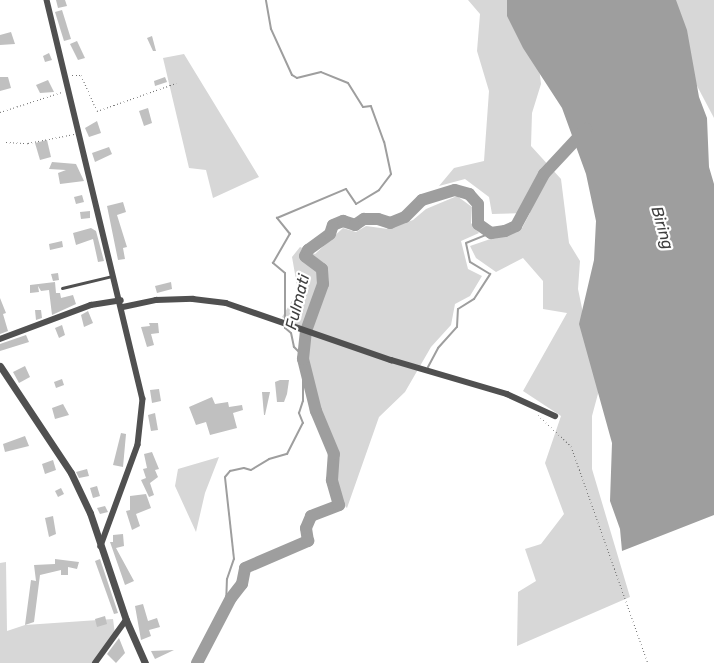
<!DOCTYPE html>
<style>
body{margin:0}
#map{position:relative;width:714px;height:663px;overflow:hidden;background:#fff;font-family:Rubik,sans-serif}
div>[style]{position:absolute}
.green>*{inset:0;background:#d7d7d7}
.water>*{inset:0;background:#9e9e9e}
.stream>*{height:2px;margin:-1px;padding:0 1px;transform-origin:1px;border-radius:1px;background:#9e9e9e}
.river>*{height:12px;margin:-6px;padding:0 6px;transform-origin:6px;border-radius:6px;background:#9e9e9e}
.building>*{inset:0;background:#c0c0c0}
.path>*{height:1px;margin-top:-0.5px;transform-origin:0;background:repeating-linear-gradient(90deg,#727272 0 1px,transparent 0 3.5px)}
.service>*{height:3px;margin:-1.5px;padding:0 1.5px;transform-origin:1.5px;border-radius:1.5px;background:#505050}
.minor>*{height:5.5px;margin:-2.75px;padding:0 2.75px;transform-origin:2.75px;border-radius:2.75px;background:#505050}
.tertiary>*{height:7px;margin:-3.5px;padding:0 3.5px;transform-origin:3.5px;border-radius:3.5px;background:#505050}
span{translate:-50% -50%;white-space:nowrap;text-align:center;line-height:1.15;-webkit-text-stroke:4.5px #fff;paint-order:stroke}
.water-label{font-size:16px;color:#3f3f3f;font-style:italic}
</style>
<div id="map">
<div class="green">
<i style="clip-path:polygon(468px 0,531px 0,541px 84px,532px 113px,531px 146px,561px 179px,569px 243px,580px 261px,578px 289px,599px 390px,592px 416px,592px 469px,630px 597px,517px 646px,518px 592px,536px 581px,525px 549px,541px 544px,564px 514px,545px 463px,561px 416px,523px 391px,567px 313px,543px 309px,543px 281px,523px 258px,496px 272px,476px 258px,470px 246px,522px 228px,530px 213px,492px 214px,489px 197px,465px 179px,439px 186px,454px 168px,484px 161px,489px 91px,477px 51px,480px 14px)"></i>
<i style="clip-path:polygon(657px 0,714px 0,714px 118px,677px 48px)"></i>
<i style="clip-path:polygon(184px 54px,259px 177px,213px 198px,206px 170px,189px 168px,163px 58px)"></i>
<i style="clip-path:polygon(457px 196px,472px 207px,471px 223px,479px 233px,461px 241px,468px 269px,482px 276px,470px 296px,455px 304px,451px 325px,431px 347px,405px 392px,379px 417px,347px 508px,338px 499px,332px 480px,334px 454px,309px 409px,305px 343px,308px 334px,282px 317px,298px 291px,292px 257px,300px 247px,315px 254px,343px 228px,356px 232px,366px 226px,388px 229px,413px 220px,426px 209px)"></i>
<i style="clip-path:polygon(219px 457px,205px 493px,196px 532px,175px 486px,178px 469px)"></i>
<i style="clip-path:polygon(6px 562px,7px 631px,25px 625px,113px 619px,115px 634px,97px 663px,0 663px,0 563px)"></i>
</div>
<div class="water">
<i style="clip-path:polygon(507px 0,676px 0,687px 30px,699px 97px,707px 118px,709px 167px,714px 184px,714px 515px,622px 551px,620px 529px,610px 501px,612px 443px,579px 324px,594px 260px,596px 221px,586px 174px,562px 108px,523px 48px,507px 16px)"></i>
</div>
<div class="stream">
<i style="left:428px;top:367px;width:21px;rotate:-62deg"></i>
<i style="left:438px;top:348px;width:28px;rotate:-48deg"></i>
<i style="left:457px;top:327px;width:18px;rotate:-87deg"></i>
<i style="left:458px;top:309px;width:19px;rotate:-32deg"></i>
<i style="left:474px;top:299px;width:30px;rotate:-57deg"></i>
<i style="left:490px;top:274px;width:23px;rotate:-149deg"></i>
<i style="left:470px;top:262px;width:19px;rotate:-102deg"></i>
<i style="left:466px;top:243px;width:27px;rotate:-22deg"></i>
<i style="left:226px;top:606px;width:27px;rotate:-88deg"></i>
<i style="left:227px;top:579px;width:21px;rotate:-71deg"></i>
<i style="left:234px;top:559px;width:82px;rotate:-96.3deg"></i>
<i style="left:225px;top:477px;width:8px;rotate:-50deg"></i>
<i style="left:230px;top:471px;width:14px;rotate:-12deg"></i>
<i style="left:244px;top:468px;width:7px;rotate:16deg"></i>
<i style="left:251px;top:470px;width:21px;rotate:-31deg"></i>
<i style="left:269px;top:459px;width:19px;rotate:-16deg"></i>
<i style="left:287px;top:454px;width:35px;rotate:-63deg"></i>
<i style="left:303px;top:423px;width:11px;rotate:-112deg"></i>
<i style="left:299px;top:413px;width:13px;rotate:-72deg"></i>
<i style="left:303px;top:401px;width:45px;rotate:-90deg"></i>
<i style="left:303px;top:356px;width:13px;rotate:-135deg"></i>
<i style="left:294px;top:347px;width:14px;rotate:-102deg"></i>
<i style="left:291px;top:333px;width:8px;rotate:-140deg"></i>
<i style="left:285px;top:328px;width:55px;rotate:-90deg"></i>
<i style="left:285px;top:273px;width:16px;rotate:-140deg"></i>
<i style="left:273px;top:263px;width:34px;rotate:-60deg"></i>
<i style="left:290px;top:234px;width:21px;rotate:-129deg"></i>
<i style="left:277px;top:218px;width:75px;rotate:-22.8deg"></i>
<i style="left:346px;top:189px;width:18px;rotate:56deg"></i>
<i style="left:356px;top:204px;width:27px;rotate:-31deg"></i>
<i style="left:379px;top:190px;width:20px;rotate:-53deg"></i>
<i style="left:391px;top:174px;width:33px;rotate:-102deg"></i>
<i style="left:384px;top:142px;width:38px;rotate:-110deg"></i>
<i style="left:371px;top:106px;width:8px;rotate:173deg"></i>
<i style="left:363px;top:107px;width:28px;rotate:-122deg"></i>
<i style="left:348px;top:83px;width:29px;rotate:-158deg"></i>
<i style="left:321px;top:72px;width:25px;rotate:166deg"></i>
<i style="left:297px;top:78px;width:6px;rotate:-149deg"></i>
<i style="left:292px;top:75px;width:51px;rotate:-114.5deg"></i>
<i style="left:271px;top:29px;width:29px;rotate:-100deg"></i>
</div>
<div class="river">
<i style="left:197px;top:663px;width:73px;rotate:-62.4deg"></i>
<i style="left:231px;top:598px;width:18px;rotate:-52deg"></i>
<i style="left:242px;top:584px;width:16px;rotate:-79deg"></i>
<i style="left:245px;top:568px;width:69px;rotate:-23.2deg"></i>
<i style="left:308px;top:541px;width:13px;rotate:-99deg"></i>
<i style="left:306px;top:528px;width:13px;rotate:-67deg"></i>
<i style="left:311px;top:516px;width:30px;rotate:-21deg"></i>
<i style="left:339px;top:505px;width:26px;rotate:-106deg"></i>
<i style="left:332px;top:480px;width:26px;rotate:-86deg"></i>
<i style="left:334px;top:454px;width:47px;rotate:-112.7deg"></i>
<i style="left:316px;top:411px;width:54px;rotate:-104deg"></i>
<i style="left:303px;top:359px;width:28px;rotate:-84deg"></i>
<i style="left:306px;top:331px;width:50px;rotate:-70.1deg"></i>
<i style="left:323px;top:284px;width:15px;rotate:-94deg"></i>
<i style="left:322px;top:269px;width:21px;rotate:-143deg"></i>
<i style="left:305px;top:256px;width:7px;rotate:-63deg"></i>
<i style="left:308px;top:250px;width:27px;rotate:-36deg"></i>
<i style="left:330px;top:234px;width:9px;rotate:-72deg"></i>
<i style="left:333px;top:225px;width:11px;rotate:-22deg"></i>
<i style="left:343px;top:221px;width:13px;rotate:18deg"></i>
<i style="left:355px;top:225px;width:11px;rotate:-34deg"></i>
<i style="left:364px;top:219px;width:14px"></i>
<i style="left:378px;top:219px;width:13px;rotate:18deg"></i>
<i style="left:390px;top:223px;width:16px;rotate:-22deg"></i>
<i style="left:405px;top:217px;width:24px;rotate:-45deg"></i>
<i style="left:422px;top:200px;width:34px;rotate:-17deg"></i>
<i style="left:455px;top:190px;width:15px;rotate:16deg"></i>
<i style="left:469px;top:194px;width:13px;rotate:48deg"></i>
<i style="left:478px;top:204px;width:20px;rotate:90deg"></i>
<i style="left:478px;top:224px;width:16px;rotate:35deg"></i>
<i style="left:491px;top:233px;width:14px;rotate:-8deg"></i>
<i style="left:505px;top:231px;width:12px;rotate:-24deg"></i>
<i style="left:516px;top:226px;width:59px;rotate:-61.7deg"></i>
<i style="left:544px;top:174px;width:62px;rotate:-47deg"></i>
</div>
<div class="building">
<i style="clip-path:polygon(56px 0,65px 0,67px 6px,58px 8px)"></i>
<i style="clip-path:polygon(62px 10px,71px 39px,64px 41px,55px 12px)"></i>
<i style="clip-path:polygon(11px 32px,15px 44px,0 45px,0 35px)"></i>
<i style="clip-path:polygon(152px 36px,156px 51px,153px 51px,147px 38px)"></i>
<i style="clip-path:polygon(77px 41px,85px 58px,78px 60px,70px 44px)"></i>
<i style="clip-path:polygon(49px 53px,52px 60px,45px 62px,43px 56px)"></i>
<i style="clip-path:polygon(0 77px,8px 77px,11px 88px,0 91px)"></i>
<i style="clip-path:polygon(165px 77px,167px 82px,155px 86px,154px 81px)"></i>
<i style="clip-path:polygon(48px 80px,54px 92px,40px 93px,36px 85px)"></i>
<i style="clip-path:polygon(148px 108px,152px 123px,144px 126px,139px 111px)"></i>
<i style="clip-path:polygon(97px 121px,101px 133px,89px 137px,85px 128px)"></i>
<i style="clip-path:polygon(47px 140px,51px 157px,40px 160px,35px 143px)"></i>
<i style="clip-path:polygon(109px 147px,112px 154px,95px 162px,92px 153px)"></i>
<i style="clip-path:polygon(52px 162px,76px 164px,84px 181px,60px 184px,58px 173px,66px 170px,49px 169px)"></i>
<i style="clip-path:polygon(82px 195px,84px 202px,76px 204px,74px 197px)"></i>
<i style="clip-path:polygon(123px 202px,126px 212px,117px 215px,127px 247px,123px 248px,125px 259px,118px 260px,107px 206px)"></i>
<i style="clip-path:polygon(90px 211px,90px 218px,81px 219px,80px 212px)"></i>
<i style="clip-path:polygon(91px 228px,96px 231px,104px 261px,98px 262px,93px 239px,76px 245px,73px 233px)"></i>
<i style="clip-path:polygon(62px 241px,63px 247px,50px 250px,49px 244px)"></i>
<i style="clip-path:polygon(58px 273px,59px 280px,53px 281px,51px 274px)"></i>
<i style="clip-path:polygon(55px 282px,56px 293px,60px 293px,61px 298px,73px 295px,76px 304px,52px 315px,49px 290px,41px 291px,38px 286px,39px 292px,30px 293px,30px 285px)"></i>
<i style="clip-path:polygon(171px 282px,172px 289px,157px 293px,155px 286px)"></i>
<i style="clip-path:polygon(0 298px,6px 313px,3px 314px,8px 331px,0 334px)"></i>
<i style="clip-path:polygon(35px 310px,41px 310px,42px 318px,36px 320px)"></i>
<i style="clip-path:polygon(88px 311px,93px 323px,84px 327px,81px 315px)"></i>
<i style="clip-path:polygon(149px 323px,158px 323px,159px 333px,151px 334px,154px 345px,147px 347px,141px 327px,150px 326px)"></i>
<i style="clip-path:polygon(62px 325px,65px 335px,59px 338px,55px 328px)"></i>
<i style="clip-path:polygon(26px 335px,29px 342px,0 351px,0 344px)"></i>
<i style="clip-path:polygon(25px 366px,30px 377px,19px 383px,13px 372px)"></i>
<i style="clip-path:polygon(62px 379px,64px 385px,56px 388px,54px 382px)"></i>
<i style="clip-path:polygon(280px 380px,289px 380px,287px 394px,284px 402px,277px 402px,275px 382px)"></i>
<i style="clip-path:polygon(159px 389px,161px 401px,152px 403px,150px 390px)"></i>
<i style="clip-path:polygon(262px 392px,270px 392px,265px 415px,264px 415px)"></i>
<i style="clip-path:polygon(212px 397px,215px 404px,228px 402px,229px 407px,242px 405px,243px 410px,233px 413px,237px 428px,210px 435px,206px 422px,196px 425px,189px 407px)"></i>
<i style="clip-path:polygon(63px 404px,69px 415px,55px 419px,52px 408px)"></i>
<i style="clip-path:polygon(155px 413px,158px 430px,151px 431px,148px 415px)"></i>
<i style="clip-path:polygon(121px 433px,126px 434px,123px 467px,113px 465px)"></i>
<i style="clip-path:polygon(25px 436px,29px 446px,5px 452px,3px 444px)"></i>
<i style="clip-path:polygon(152px 452px,159px 469px,155px 470px,158px 477px,150px 483px,154px 495px,149px 497px,141px 480px,146px 478px,143px 469px,147px 468px,144px 454px)"></i>
<i style="clip-path:polygon(53px 460px,56px 470px,45px 474px,42px 464px)"></i>
<i style="clip-path:polygon(87px 469px,89px 476px,79px 478px,76px 472px)"></i>
<i style="clip-path:polygon(97px 486px,100px 496px,93px 498px,90px 488px)"></i>
<i style="clip-path:polygon(61px 488px,64px 494px,58px 497px,55px 491px)"></i>
<i style="clip-path:polygon(146px 494px,151px 508px,136px 514px,140px 526px,132px 530px,126px 511px,130px 510px,130px 496px)"></i>
<i style="clip-path:polygon(105px 506px,108px 512px,100px 514px,97px 508px)"></i>
<i style="clip-path:polygon(53px 516px,56px 534px,49px 537px,45px 518px)"></i>
<i style="clip-path:polygon(123px 534px,124px 546px,116px 548px,134px 581px,125px 585px,110px 542px,113px 542px,113px 535px)"></i>
<i style="clip-path:polygon(55px 559px,79px 562px,77px 569px,68px 567px,68px 575px,61px 575px,61px 570px,40px 575px,34px 622px,25px 625px,31px 580px,36px 581px,34px 565px,55px 564px)"></i>
<i style="clip-path:polygon(100px 559px,118px 613px,114px 614px,95px 561px)"></i>
<i style="clip-path:polygon(143px 604px,148px 621px,157px 618px,160px 627px,149px 630px,151px 636px,141px 640px,135px 606px)"></i>
<i style="clip-path:polygon(105px 616px,107px 624px,97px 627px,95px 619px)"></i>
<i style="clip-path:polygon(119px 638px,125px 653px,116px 663px,107px 654px)"></i>
<i style="clip-path:polygon(174px 650px,155px 659px,151px 651px)"></i>
</div>
<div class="path">
<i style="left:72px;top:75px;width:9px"></i>
<i style="left:81px;top:75px;width:39px;rotate:66deg"></i>
<i style="left:97px;top:111px;width:84px;rotate:-19.5deg"></i>
<i style="left:0;top:112px;width:65px;rotate:-17.9deg"></i>
<i style="left:6px;top:142px;width:22px;rotate:3deg"></i>
<i style="left:28px;top:143px;width:47px;rotate:-11.1deg"></i>
<i style="left:538px;top:415px;width:45px;rotate:43.2deg"></i>
<i style="left:571px;top:446px;width:230px;rotate:70.5deg"></i>
</div>
<div class="service">
<i style="left:62px;top:288px;width:51px;rotate:-13.5deg"></i>
</div>
<div class="minor">
<i style="left:47px;top:0;width:410px;rotate:76.5deg"></i>
<i style="left:143px;top:399px;width:46px;rotate:96.2deg"></i>
<i style="left:138px;top:445px;width:108px;rotate:110.1deg"></i>
<i style="left:123px;top:307px;width:34px;rotate:-12deg"></i>
<i style="left:156px;top:300px;width:37px;rotate:-2deg"></i>
<i style="left:193px;top:299px;width:33px;rotate:7deg"></i>
<i style="left:226px;top:303px;width:175px;rotate:19.1deg"></i>
<i style="left:391px;top:360px;width:121px;rotate:16.3deg"></i>
<i style="left:507px;top:394px;width:53px;rotate:24.6deg"></i>
<i style="left:0;top:339px;width:97px;rotate:-20.5deg"></i>
<i style="left:91px;top:305px;width:30px;rotate:-9deg"></i>
<i style="left:95px;top:663px;width:53px;rotate:-54.2deg"></i>
</div>
<div class="tertiary">
<i style="left:0;top:366px;width:128px;rotate:56.4deg"></i>
<i style="left:71px;top:473px;width:44px;rotate:64.6deg"></i>
<i style="left:90px;top:513px;width:113px;rotate:71.4deg"></i>
<i style="left:126px;top:620px;width:47px;rotate:66.2deg"></i>
</div>
<div class="water-label">
<span style="left:662px;top:228px;rotate:74deg">Biring</span>
<span style="left:298px;top:302px;rotate:-76deg">Fulmati</span>
</div>
</div>
